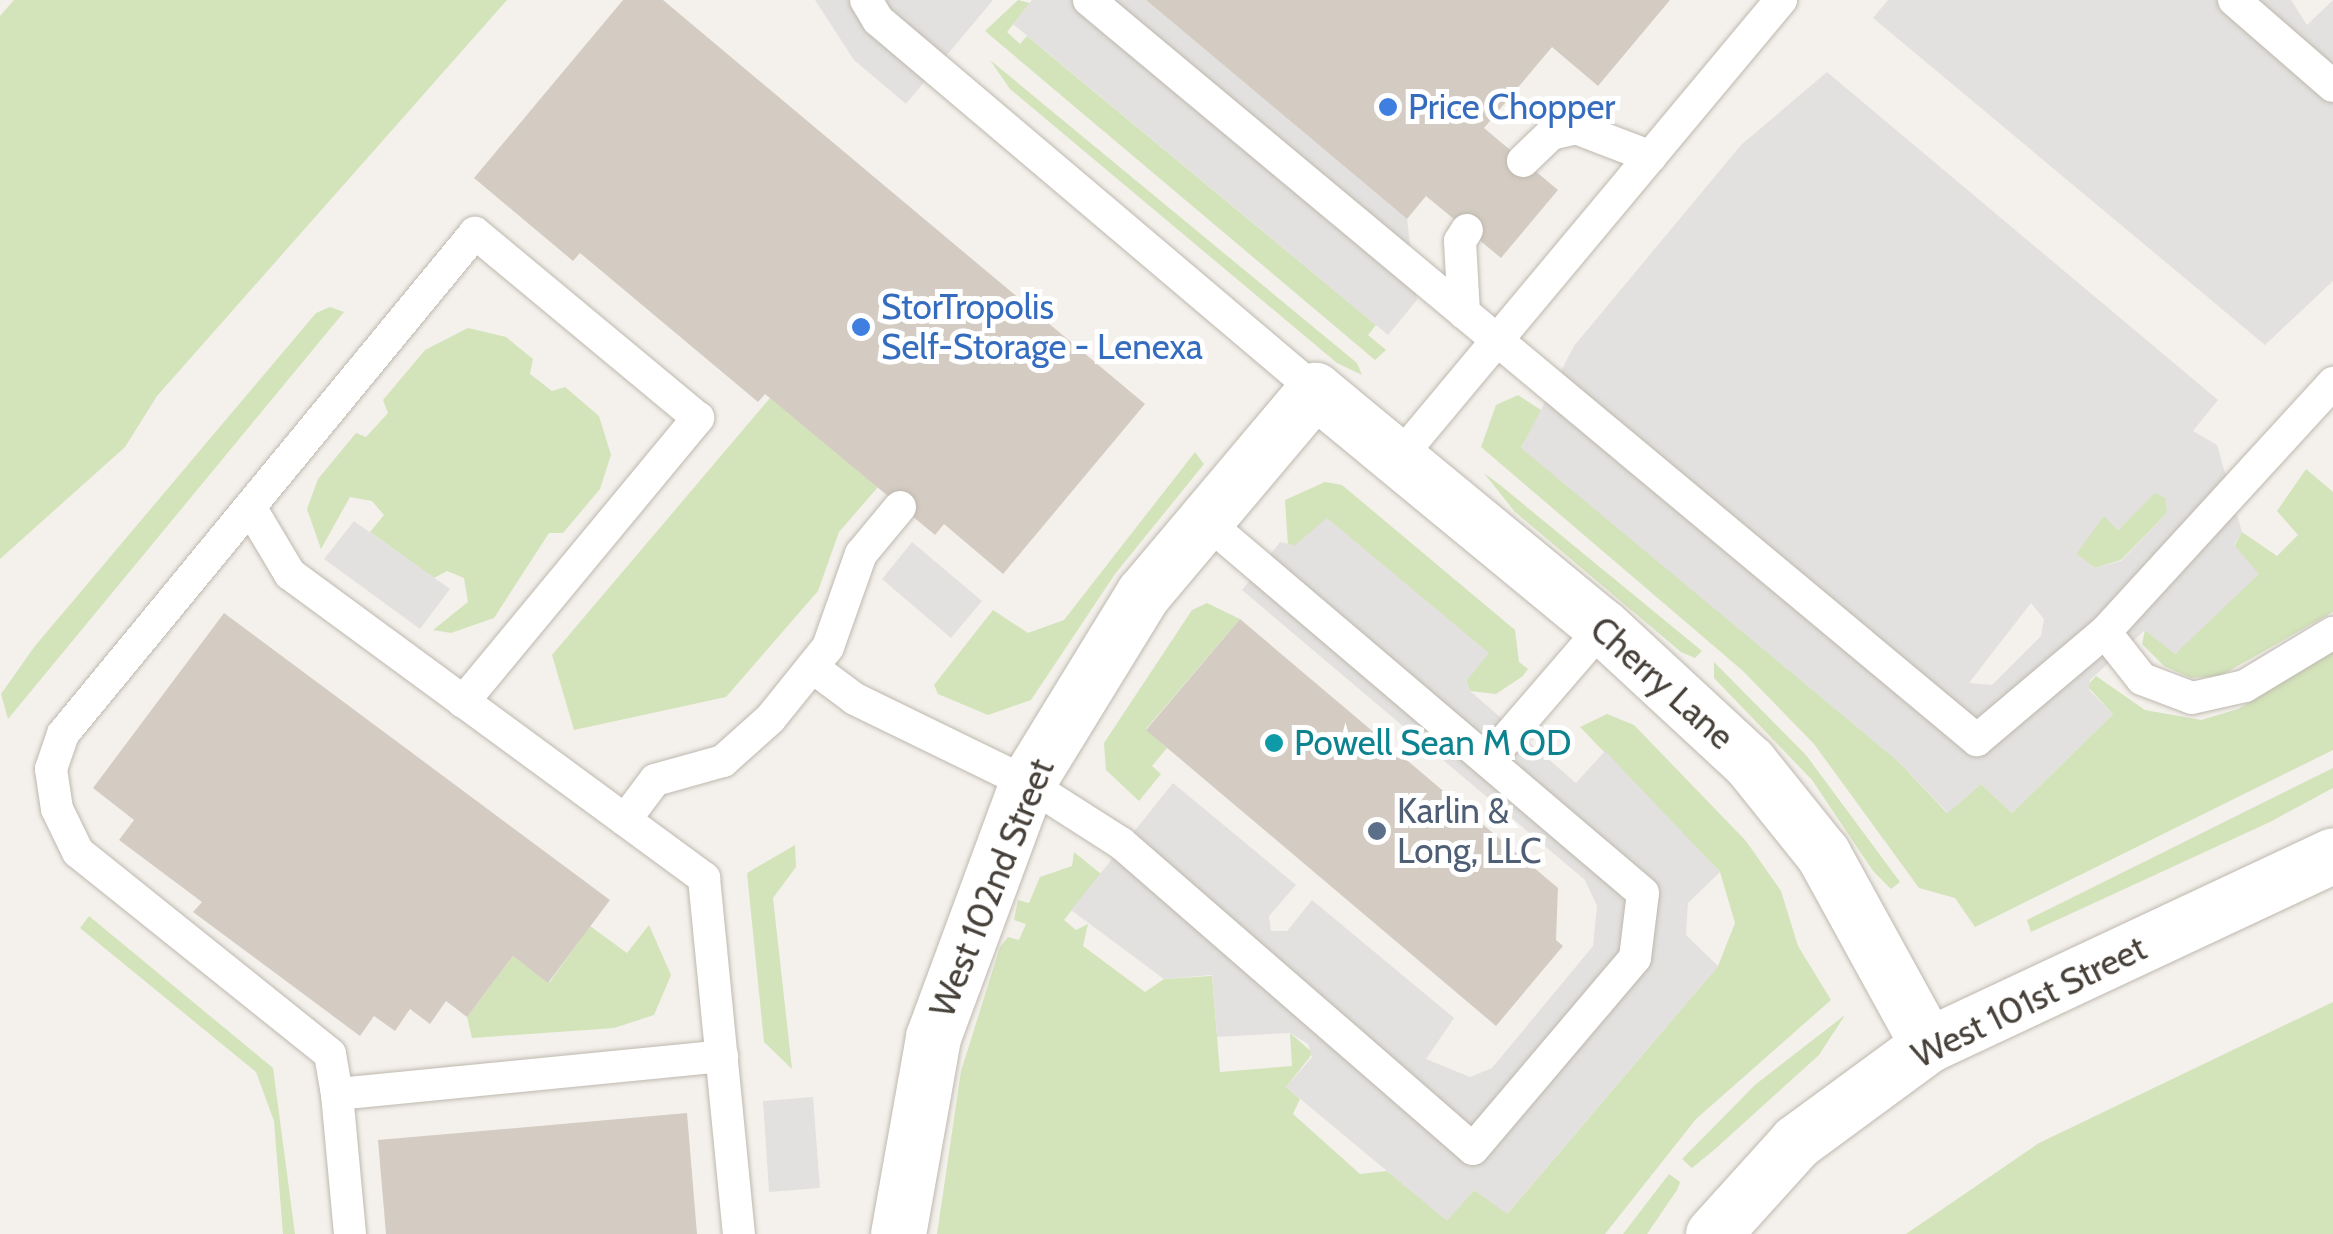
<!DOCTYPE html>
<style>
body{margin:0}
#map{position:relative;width:2333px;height:1234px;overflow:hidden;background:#f4f1ec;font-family:Cabin,sans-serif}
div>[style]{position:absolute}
.green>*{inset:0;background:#d3e3ba}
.parking>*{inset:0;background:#e3e1df}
.building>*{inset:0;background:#d4ccc2}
.roads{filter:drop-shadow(0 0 2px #beb8af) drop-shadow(0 0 2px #beb8af)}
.service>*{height:32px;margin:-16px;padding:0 16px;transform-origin:16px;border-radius:16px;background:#fff}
.minor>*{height:55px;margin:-27.5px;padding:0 27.5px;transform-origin:27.5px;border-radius:27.5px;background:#fff}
.tertiary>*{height:55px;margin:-27.5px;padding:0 27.5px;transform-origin:27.5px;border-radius:27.5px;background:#fff}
.dots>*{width:28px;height:28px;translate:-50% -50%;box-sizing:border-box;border:5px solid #fff;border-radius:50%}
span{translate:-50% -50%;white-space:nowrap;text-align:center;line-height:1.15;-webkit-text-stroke:10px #fff;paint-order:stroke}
.shop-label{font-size:35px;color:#366cbe}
.left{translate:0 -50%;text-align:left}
.street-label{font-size:35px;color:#47413a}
.culture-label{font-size:35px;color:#0d838f}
.service-label{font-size:35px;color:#4e5e75}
</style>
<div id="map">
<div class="green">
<i style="clip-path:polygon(14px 0,507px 0,157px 396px,125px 447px,0 559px,0 16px)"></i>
<i style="clip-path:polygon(1018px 0,1030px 3px,1007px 32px,1020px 44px,1027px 36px,1376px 325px,1368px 335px,1386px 350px,1375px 360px,985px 31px)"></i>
<i style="clip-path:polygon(990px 60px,1357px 363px,1362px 375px,1337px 363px,1010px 89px)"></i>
<i style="clip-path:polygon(330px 307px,344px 312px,8px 719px,1px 694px,35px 646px,316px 313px)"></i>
<i style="clip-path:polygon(468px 328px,506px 337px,533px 359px,530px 374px,552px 391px,565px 387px,599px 416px,611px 455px,600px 489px,563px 533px,549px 533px,494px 618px,451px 633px,433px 630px,468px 602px,464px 578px,447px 571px,434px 578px,370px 532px,384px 515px,372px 501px,350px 497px,321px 549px,307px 509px,318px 479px,356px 433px,366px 437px,388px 413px,383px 400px,425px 350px)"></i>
<i style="clip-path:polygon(1518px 395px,1544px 412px,1521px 447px,1898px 761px,1947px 813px,1981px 784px,2012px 813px,2113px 714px,2087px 686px,2096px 676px,2145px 710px,2201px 720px,2238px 709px,2333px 652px,2333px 750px,1975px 927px,1955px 898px,1919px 888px,1814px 744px,1743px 671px,1481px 447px,1496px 405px)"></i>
<i style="clip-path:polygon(770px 398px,878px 487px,839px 532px,818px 591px,726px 697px,574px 730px,552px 655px)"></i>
<i style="clip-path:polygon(1195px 452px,1204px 464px,1115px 574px,1031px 700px,988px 715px,938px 694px,934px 685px,993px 610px,1028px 633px,1064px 620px)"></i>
<i style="clip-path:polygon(2306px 469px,2333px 492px,2333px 612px,2220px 676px,2191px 678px,2164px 666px,2142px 644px,2145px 630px,2176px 654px,2242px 532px,2277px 556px,2298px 535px,2277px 511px)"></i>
<i style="clip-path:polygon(1484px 473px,1500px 485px,1702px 651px,1695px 658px,1681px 652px,1514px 511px)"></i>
<i style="clip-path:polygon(1325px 482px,1342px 485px,1515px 630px,1519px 662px,1528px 669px,1523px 676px,1496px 694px,1470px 691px,1466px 681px,1488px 653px,1288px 546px,1285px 500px)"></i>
<i style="clip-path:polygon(2155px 492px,2166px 498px,2167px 513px,2121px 560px,2095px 568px,2076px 554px,2104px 515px,2118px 530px)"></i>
<i style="clip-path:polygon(1207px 603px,1240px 619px,1146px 729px,1167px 748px,1152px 766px,1161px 774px,1139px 801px,1106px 770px,1104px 743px,1192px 610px)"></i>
<i style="clip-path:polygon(1714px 662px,1806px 755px,1900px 882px,1891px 889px,1873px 871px,1812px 780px,1714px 678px)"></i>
<i style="clip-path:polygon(1607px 714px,1634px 725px,1746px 841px,1781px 891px,1798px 946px,1831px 1000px,1696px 1119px,1605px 1234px,937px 1234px,961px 1071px,1000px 947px,1008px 937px,1019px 940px,1026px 924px,1014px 920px,1018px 900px,1029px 903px,1040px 877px,1072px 866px,1074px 852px,1101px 874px,1064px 920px,1076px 930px,1088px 924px,1083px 946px,1145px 992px,1164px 979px,1212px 976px,1220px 1072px,1292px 1066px,1290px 1033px,1313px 1053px,1286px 1087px,1300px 1099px,1293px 1114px,1360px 1174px,1387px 1171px,1447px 1220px,1474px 1190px,1508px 1213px,1718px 966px,1735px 923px,1720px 872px,1580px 727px)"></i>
<i style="clip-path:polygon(2333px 768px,2333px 788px,2270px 822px,2031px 932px,2027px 920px)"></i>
<i style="clip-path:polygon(795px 845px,796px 867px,773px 898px,792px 1069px,764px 1042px,747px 873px)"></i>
<i style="clip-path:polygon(89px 916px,273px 1068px,295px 1234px,283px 1234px,274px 1121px,256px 1072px,80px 928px)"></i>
<i style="clip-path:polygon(649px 925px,671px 975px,654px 1015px,614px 1028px,472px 1038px,467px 1017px,513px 956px,549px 983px,590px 926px,627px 953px)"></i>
<i style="clip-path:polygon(2333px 1002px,2333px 1234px,1906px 1234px,2039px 1143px)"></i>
<i style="clip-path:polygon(1845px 1015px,1819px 1055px,1714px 1150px,1692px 1168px,1682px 1159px,1756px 1084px)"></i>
<i style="clip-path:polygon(1669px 1174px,1680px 1182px,1677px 1190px,1647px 1234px,1623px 1234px)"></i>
</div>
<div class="parking">
<i style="clip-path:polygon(815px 0,993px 0,906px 104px,854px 60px)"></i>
<i style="clip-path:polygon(1032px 0,1146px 0,1407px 219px,1417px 300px,1388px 335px,1013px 24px)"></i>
<i style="clip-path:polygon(1888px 0,2291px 0,2307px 25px,2333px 0,2333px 281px,2265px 345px,1873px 18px)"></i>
<i style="clip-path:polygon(evenodd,1827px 72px,2218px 400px,2193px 431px,2217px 445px,2242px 532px,2234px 545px,2259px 574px,2175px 654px,2145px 630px,2090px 680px,2089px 690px,2113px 714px,2012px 813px,1981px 784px,1948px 813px,1898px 761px,1521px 448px,1574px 346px,1741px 145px,1827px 72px,2155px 493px,2166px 498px,2167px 513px,2121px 561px,2095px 568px,2076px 554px,2104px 516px,2118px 530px,2155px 493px,1827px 72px,2031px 603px,2044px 619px,2041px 636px,1992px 685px,1969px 683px,2031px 603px)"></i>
<i style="clip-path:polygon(1327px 518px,1489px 653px,1466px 681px,1470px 691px,1576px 783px,1605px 751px,1720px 872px,1688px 903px,1686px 935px,1718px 966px,1507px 1214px,1474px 1190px,1447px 1221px,1286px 1087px,1312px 1057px,1308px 1044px,1290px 1033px,1217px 1037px,1212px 975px,1164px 979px,1071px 910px,1173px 783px,1296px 885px,1269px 916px,1271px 931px,1287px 931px,1312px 900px,1454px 1018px,1426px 1059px,1470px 1077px,1492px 1068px,1593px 946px,1597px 906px,1585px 880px,1242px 590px,1280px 542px,1295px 545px)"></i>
<i style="clip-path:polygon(354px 521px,450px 589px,420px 629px,324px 559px)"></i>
<i style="clip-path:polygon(912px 542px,982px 601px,951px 638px,882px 579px)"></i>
<i style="clip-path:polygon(813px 1097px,820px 1188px,769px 1192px,763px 1101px)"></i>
</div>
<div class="building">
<i style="clip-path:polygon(623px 0,663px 0,1145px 404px,1003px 574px,944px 524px,935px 535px,765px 394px,758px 402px,580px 253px,573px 261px,474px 178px)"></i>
<i style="clip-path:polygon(1146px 0,1670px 0,1598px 86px,1552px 47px,1484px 128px,1558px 190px,1501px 258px,1426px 196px,1407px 219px)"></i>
<i style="clip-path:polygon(224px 613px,610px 900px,548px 983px,513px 956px,467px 1017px,446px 1001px,430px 1024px,410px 1009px,395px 1031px,374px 1016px,360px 1036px,193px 912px,202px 902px,119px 840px,134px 820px,93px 788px)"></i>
<i style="clip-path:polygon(1240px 619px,1558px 888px,1556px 940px,1563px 946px,1496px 1026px,1146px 730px)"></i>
<i style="clip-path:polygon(687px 1113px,697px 1234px,386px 1234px,378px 1140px)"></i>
</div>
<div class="roads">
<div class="service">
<i style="left:866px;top:0;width:23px;rotate:59deg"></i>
<i style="left:878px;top:20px;width:573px;rotate:40.25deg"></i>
<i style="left:1089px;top:0;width:1156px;rotate:39.81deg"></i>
<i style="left:1977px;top:740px;width:167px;rotate:-40.2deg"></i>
<i style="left:2105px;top:632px;width:338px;rotate:-47.5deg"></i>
<i style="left:2234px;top:0;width:131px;rotate:41deg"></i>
<i style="left:1523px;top:161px;width:39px;rotate:-44deg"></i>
<i style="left:1551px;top:134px;width:26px;rotate:-13deg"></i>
<i style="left:1576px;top:128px;width:80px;rotate:21.1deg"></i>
<i style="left:1464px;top:313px;width:72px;rotate:-93.2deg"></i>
<i style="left:1460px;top:241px;width:13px;rotate:-58deg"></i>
<i style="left:1398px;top:459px;width:598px;rotate:-50.16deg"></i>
<i style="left:250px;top:507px;width:78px;rotate:59.2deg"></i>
<i style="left:290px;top:574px;width:514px;rotate:36.29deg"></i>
<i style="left:704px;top:878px;width:358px;rotate:84.4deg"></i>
<i style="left:2105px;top:632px;width:60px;rotate:51.8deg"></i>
<i style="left:2142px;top:679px;width:53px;rotate:20.8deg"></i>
<i style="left:2192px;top:698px;width:54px;rotate:-12.8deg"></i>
<i style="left:2245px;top:686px;width:103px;rotate:-31.1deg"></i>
<i style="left:812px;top:667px;width:54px;rotate:36.7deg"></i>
<i style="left:855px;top:699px;width:191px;rotate:26deg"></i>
<i style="left:1027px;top:783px;width:112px;rotate:32.6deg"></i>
<i style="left:1121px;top:843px;width:466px;rotate:41deg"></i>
<i style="left:1473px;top:1149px;width:250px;rotate:-49.7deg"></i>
<i style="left:1635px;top:958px;width:65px;rotate:-83deg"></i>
<i style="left:1643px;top:893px;width:579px;rotate:-139.62deg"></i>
<i style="left:463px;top:702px;width:369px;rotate:-50.4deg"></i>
<i style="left:698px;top:418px;width:290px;rotate:-140.3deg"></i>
<i style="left:475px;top:233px;width:649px;rotate:129.43deg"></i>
<i style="left:63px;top:734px;width:37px;rotate:109deg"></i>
<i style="left:51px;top:769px;width:40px;rotate:81.5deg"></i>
<i style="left:57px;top:809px;width:48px;rotate:64deg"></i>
<i style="left:78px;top:852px;width:323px;rotate:38.7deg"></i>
<i style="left:330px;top:1054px;width:41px;rotate:80.1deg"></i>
<i style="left:337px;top:1094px;width:387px;rotate:-5.6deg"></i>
<i style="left:1489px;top:759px;width:174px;rotate:-49.2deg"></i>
<i style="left:625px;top:820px;width:50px;rotate:-53.1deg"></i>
<i style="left:655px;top:780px;width:71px;rotate:-15.6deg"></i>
<i style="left:723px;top:761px;width:63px;rotate:-41.8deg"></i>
<i style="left:770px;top:719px;width:92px;rotate:-51.1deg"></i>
<i style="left:828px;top:647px;width:99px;rotate:-70.5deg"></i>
<i style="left:861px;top:554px;width:61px;rotate:-50.3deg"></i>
<i style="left:337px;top:1094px;width:141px;rotate:84.7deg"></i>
</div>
<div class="minor">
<i style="left:898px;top:1234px;width:200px;rotate:-79.9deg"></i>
<i style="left:933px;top:1037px;width:271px;rotate:-69.7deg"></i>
<i style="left:1027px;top:783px;width:222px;rotate:-58.5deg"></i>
<i style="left:1143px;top:594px;width:267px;rotate:-49.9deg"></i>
<i style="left:1315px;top:390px;width:373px;rotate:39.5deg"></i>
<i style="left:1603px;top:627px;width:199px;rotate:42.8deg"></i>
<i style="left:1749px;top:762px;width:118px;rotate:51.2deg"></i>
<i style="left:1823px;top:854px;width:218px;rotate:61.2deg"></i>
</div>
<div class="tertiary">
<i style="left:1713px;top:1234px;width:124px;rotate:-47.9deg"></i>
<i style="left:1796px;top:1142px;width:164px;rotate:-36.3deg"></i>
<i style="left:1928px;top:1045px;width:447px;rotate:-25.1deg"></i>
</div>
</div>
<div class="dots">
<i style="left:1388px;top:107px;background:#3f7fe0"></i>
<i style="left:861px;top:327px;background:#3f7fe0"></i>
<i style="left:1274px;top:743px;background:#0f9aa8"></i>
<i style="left:1377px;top:831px;background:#5c6f8a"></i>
</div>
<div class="shop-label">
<span class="left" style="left:1408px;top:107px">Price Chopper</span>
<span class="left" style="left:881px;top:327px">StorTropolis<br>Self-Storage - Lenexa</span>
</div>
<div class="street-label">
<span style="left:1662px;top:683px;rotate:42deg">Cherry Lane</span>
<span style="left:992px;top:888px;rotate:-68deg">West 102nd Street</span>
<span style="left:2029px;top:1002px;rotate:-26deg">West 101st Street</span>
</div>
<div class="culture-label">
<span class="left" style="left:1294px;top:743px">Powell Sean M OD</span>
</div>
<div class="service-label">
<span class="left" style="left:1397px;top:831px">Karlin &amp;<br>Long, LLC</span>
</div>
</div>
